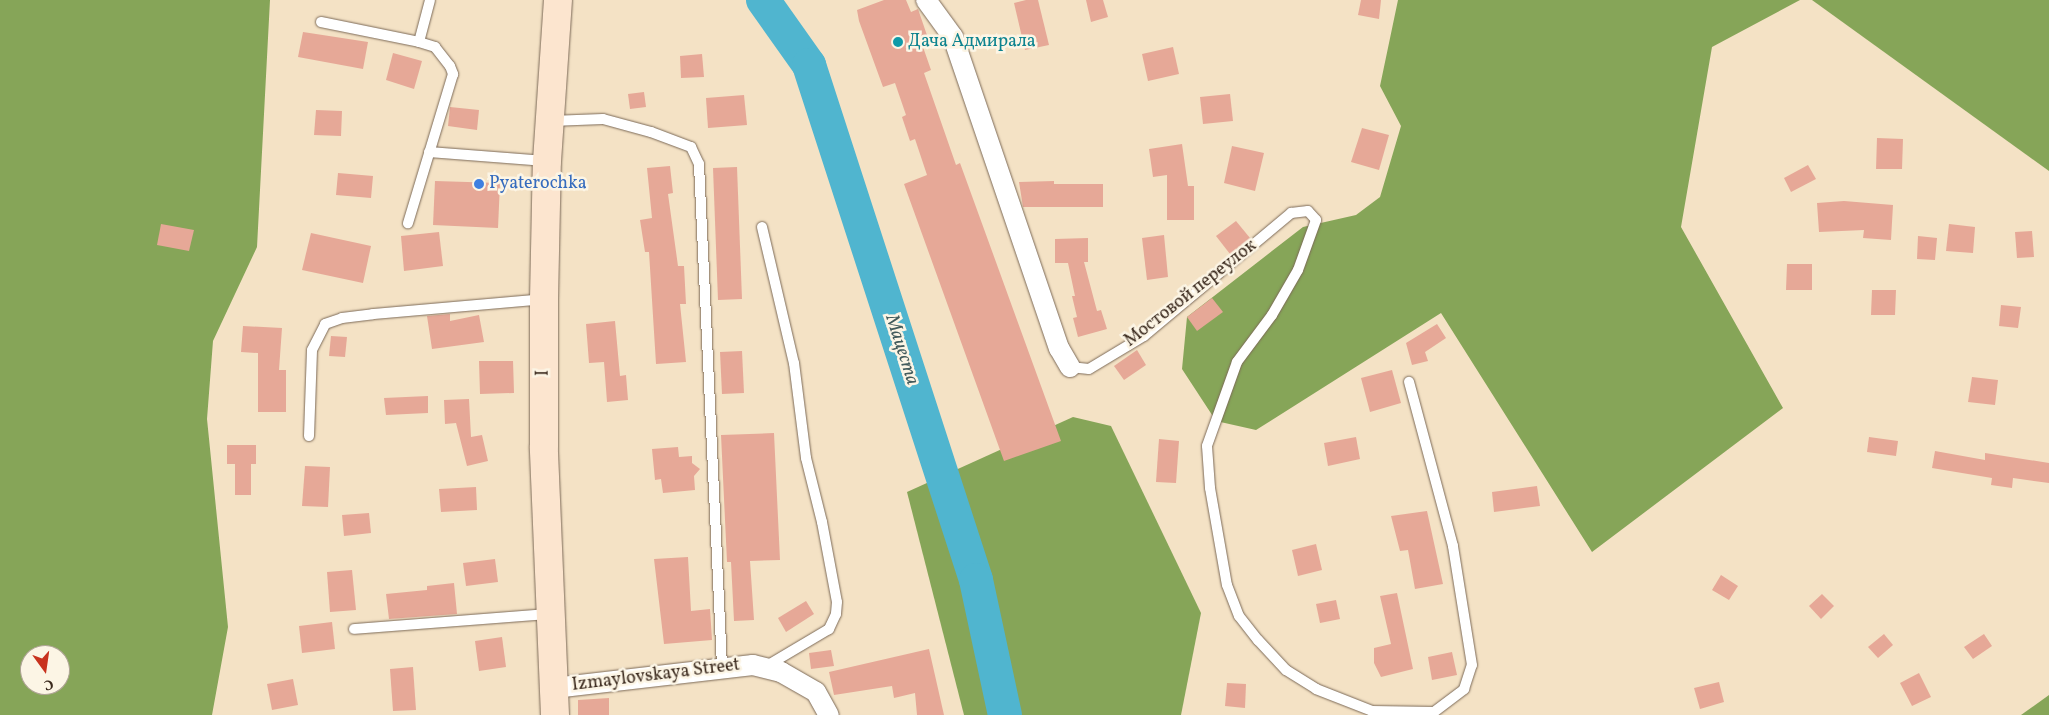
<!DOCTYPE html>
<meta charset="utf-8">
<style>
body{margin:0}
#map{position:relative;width:2049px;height:715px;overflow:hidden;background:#f4e2c5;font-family:Vollkorn,serif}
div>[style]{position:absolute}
.forest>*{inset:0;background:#86a558}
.river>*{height:34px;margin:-17px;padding:0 17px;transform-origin:17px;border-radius:17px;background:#50b5cf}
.building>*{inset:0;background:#e6a897}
.roads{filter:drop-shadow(0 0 1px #7c6a58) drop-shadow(0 0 1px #7c6a58)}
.lane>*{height:10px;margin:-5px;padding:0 5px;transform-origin:5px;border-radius:5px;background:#fff}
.street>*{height:20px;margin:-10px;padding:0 10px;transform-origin:10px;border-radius:10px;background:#fff}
.secondary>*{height:28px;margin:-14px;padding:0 14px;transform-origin:14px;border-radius:14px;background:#fce5cf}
.dots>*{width:14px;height:14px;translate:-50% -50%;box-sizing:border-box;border:2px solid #fcf5e5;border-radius:50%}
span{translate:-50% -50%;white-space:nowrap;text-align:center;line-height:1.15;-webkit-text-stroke:5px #fcf5e5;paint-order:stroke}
.culture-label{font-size:18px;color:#0d838f}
.left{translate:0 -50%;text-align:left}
.shop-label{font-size:18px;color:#366cbe}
.street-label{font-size:18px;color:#3b2a1e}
.water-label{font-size:19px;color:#425b5c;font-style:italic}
.north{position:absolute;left:20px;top:645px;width:50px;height:50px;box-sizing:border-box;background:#fcf5e5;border:1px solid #afa495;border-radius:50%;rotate:166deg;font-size:14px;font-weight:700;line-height:20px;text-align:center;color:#3b2a1e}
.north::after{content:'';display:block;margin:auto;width:18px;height:22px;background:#c8321e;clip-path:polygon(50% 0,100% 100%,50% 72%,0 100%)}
</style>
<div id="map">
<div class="forest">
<i style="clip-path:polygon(evenodd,0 0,270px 0,257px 247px,213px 341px,207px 419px,228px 627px,212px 715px,0 715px,0 0,30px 655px,60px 655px,60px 685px,30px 685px,30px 655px)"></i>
<i style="clip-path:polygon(1398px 0,1800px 0,1712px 47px,1681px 227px,1783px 408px,1592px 552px,1441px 313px,1256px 430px,1216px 421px,1182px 369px,1187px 317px,1303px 227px,1356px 215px,1380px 197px,1401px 126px,1380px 86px)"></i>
<i style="clip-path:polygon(1812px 0,2049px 0,2049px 171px)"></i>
<i style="clip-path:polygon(1073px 417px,1111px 426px,1201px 613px,1181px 715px,964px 715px,907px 492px)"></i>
<i style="clip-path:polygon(2049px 695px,2049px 715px,2021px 715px)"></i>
</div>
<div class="river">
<i style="left:763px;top:0;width:80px;rotate:54.7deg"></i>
<i style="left:809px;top:65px;width:541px;rotate:72.03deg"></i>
<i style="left:976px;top:580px;width:138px;rotate:77.9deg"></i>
</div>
<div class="building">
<i style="clip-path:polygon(884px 0,906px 0,911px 12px,918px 9px,930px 44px,923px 47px,931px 70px,924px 73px,956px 165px,960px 163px,1061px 441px,1004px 461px,904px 184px,927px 175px,915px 139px,910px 141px,902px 117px,906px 115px,895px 83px,883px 87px,859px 21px,857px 10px)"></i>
<i style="clip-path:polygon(1026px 0,1038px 0,1049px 45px,1025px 50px,1014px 3px)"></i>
<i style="clip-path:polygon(1086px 0,1103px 0,1108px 17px,1091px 22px)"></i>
<i style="clip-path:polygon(1361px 0,1381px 0,1379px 19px,1358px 15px)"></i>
<i style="clip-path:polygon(303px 32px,368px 42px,363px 69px,298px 57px)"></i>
<i style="clip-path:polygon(1173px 47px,1179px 74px,1148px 81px,1142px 54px)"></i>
<i style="clip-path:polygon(393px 53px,422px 61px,414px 89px,386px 80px)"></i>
<i style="clip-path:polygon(702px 54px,704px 77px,681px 78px,680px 56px)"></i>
<i style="clip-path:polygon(644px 92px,646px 107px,630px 109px,628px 94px)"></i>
<i style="clip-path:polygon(1230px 94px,1233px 121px,1203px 124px,1200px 97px)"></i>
<i style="clip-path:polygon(744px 95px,747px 125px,708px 128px,706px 98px)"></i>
<i style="clip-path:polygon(450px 107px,479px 110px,477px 130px,448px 126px)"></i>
<i style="clip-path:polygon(316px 110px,342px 111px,341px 136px,314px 135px)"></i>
<i style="clip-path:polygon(1362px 128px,1389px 135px,1379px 170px,1351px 162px)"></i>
<i style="clip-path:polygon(1877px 138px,1903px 139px,1902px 169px,1876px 169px)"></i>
<i style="clip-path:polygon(1182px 144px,1188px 186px,1194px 186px,1194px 220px,1167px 220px,1167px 175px,1153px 177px,1149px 149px)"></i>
<i style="clip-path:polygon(1232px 146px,1264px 153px,1255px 191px,1224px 183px)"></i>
<i style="clip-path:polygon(1808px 165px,1816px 179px,1791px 192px,1784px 178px)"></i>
<i style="clip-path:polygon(670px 166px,673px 193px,668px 194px,678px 266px,684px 266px,686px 304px,680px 304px,686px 362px,656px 364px,649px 252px,645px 252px,640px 220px,652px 218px,647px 168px)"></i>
<i style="clip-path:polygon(737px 167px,742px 299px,718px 300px,713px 168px)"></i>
<i style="clip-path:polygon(338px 173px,373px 176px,371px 198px,336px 195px)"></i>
<i style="clip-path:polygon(435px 181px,500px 183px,498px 228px,433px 225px)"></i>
<i style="clip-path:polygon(1054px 181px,1054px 184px,1103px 184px,1103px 207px,1023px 207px,1019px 182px)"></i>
<i style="clip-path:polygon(1844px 201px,1893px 205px,1891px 240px,1863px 238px,1864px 230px,1819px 232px,1817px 203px)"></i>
<i style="clip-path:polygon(1236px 221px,1250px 238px,1230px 254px,1216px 236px)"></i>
<i style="clip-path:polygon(161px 224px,194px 230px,189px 251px,157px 245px)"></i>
<i style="clip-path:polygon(1949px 224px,1975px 227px,1973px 253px,1946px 251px)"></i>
<i style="clip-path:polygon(2032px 231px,2034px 257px,2017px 258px,2015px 232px)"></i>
<i style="clip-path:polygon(439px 232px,443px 266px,404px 271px,401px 236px)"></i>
<i style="clip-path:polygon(311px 233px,371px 246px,363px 283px,302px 270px)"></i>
<i style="clip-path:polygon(1164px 235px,1168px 277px,1147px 280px,1142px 238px)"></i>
<i style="clip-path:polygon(1918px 236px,1937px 238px,1935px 260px,1917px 259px)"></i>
<i style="clip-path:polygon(1088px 238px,1088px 262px,1084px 262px,1097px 311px,1101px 310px,1107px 329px,1078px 337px,1073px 318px,1077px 317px,1072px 296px,1075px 296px,1068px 263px,1055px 263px,1055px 239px)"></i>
<i style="clip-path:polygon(1787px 264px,1812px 264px,1812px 290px,1786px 290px)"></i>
<i style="clip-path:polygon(1872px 290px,1896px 290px,1895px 315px,1871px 315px)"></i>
<i style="clip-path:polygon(1212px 298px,1223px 312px,1197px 331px,1187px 317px)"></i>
<i style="clip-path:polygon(2001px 305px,2021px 307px,2018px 328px,1999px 326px)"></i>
<i style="clip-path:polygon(450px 314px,450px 321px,479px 315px,484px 342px,432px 349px,427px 316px)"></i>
<i style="clip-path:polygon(615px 321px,620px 376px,626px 375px,628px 400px,607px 402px,604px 362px,589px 363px,586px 324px)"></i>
<i style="clip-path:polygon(1437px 324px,1446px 338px,1425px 352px,1428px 361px,1412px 365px,1406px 343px)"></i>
<i style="clip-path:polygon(243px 326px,282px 328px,279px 370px,286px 370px,286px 412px,258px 412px,258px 353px,241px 352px)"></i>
<i style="clip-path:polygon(331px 336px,347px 337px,345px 357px,329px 356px)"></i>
<i style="clip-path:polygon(1137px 350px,1146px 365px,1124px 380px,1114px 366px)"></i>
<i style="clip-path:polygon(742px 351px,744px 393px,722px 394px,720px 352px)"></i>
<i style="clip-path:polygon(479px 361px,513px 361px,514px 393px,480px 394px)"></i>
<i style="clip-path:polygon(1392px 370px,1401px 403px,1370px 412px,1361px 378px)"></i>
<i style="clip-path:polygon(1972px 377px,1998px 380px,1995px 405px,1968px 402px)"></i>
<i style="clip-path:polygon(428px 396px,428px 413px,386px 415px,384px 398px)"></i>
<i style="clip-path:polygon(469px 399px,471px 437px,482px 435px,488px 461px,467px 466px,456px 423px,445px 424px,444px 400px)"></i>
<i style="clip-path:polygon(774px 433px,780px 560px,750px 561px,754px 620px,734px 621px,731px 562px,727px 562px,721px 435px)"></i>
<i style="clip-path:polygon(1356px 437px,1360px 459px,1328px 466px,1324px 443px)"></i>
<i style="clip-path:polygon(1869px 437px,1898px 441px,1896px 456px,1867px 452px)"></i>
<i style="clip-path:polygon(1159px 439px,1179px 441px,1176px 483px,1156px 482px)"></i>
<i style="clip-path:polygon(227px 445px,256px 445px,256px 464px,251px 464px,251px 495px,235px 495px,235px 464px,227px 464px)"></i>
<i style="clip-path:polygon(678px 447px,679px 457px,692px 456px,692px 463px,700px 469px,694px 476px,695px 490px,663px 493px,661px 479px,655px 480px,652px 449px)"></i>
<i style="clip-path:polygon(1935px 451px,1985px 460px,1985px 453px,2049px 463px,2049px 483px,2013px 478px,2012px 488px,1991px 485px,1992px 478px,1932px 468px)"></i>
<i style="clip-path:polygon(305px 466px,330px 467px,328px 507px,302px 506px)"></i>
<i style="clip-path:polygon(1537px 486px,1540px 506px,1494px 512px,1492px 492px)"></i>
<i style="clip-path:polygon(476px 487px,477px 510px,441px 512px,439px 489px)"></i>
<i style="clip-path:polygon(1427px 511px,1443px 584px,1415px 589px,1408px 550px,1400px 551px,1391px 516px)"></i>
<i style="clip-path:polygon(369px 513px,371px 533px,344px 536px,342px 515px)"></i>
<i style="clip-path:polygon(1316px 544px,1322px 570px,1298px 576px,1292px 550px)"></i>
<i style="clip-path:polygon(688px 557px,691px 611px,710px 609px,712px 640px,664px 644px,654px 559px)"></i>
<i style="clip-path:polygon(495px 559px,498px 582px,466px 586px,463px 563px)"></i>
<i style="clip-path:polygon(352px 570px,356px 610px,330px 612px,327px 572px)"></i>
<i style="clip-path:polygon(1721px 575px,1738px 586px,1729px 600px,1712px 590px)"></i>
<i style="clip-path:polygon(454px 583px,457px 614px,389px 619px,386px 594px,427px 590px,427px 586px)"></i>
<i style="clip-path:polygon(1397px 593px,1413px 669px,1381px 677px,1374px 663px,1374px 648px,1391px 644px,1380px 596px)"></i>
<i style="clip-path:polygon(1822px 594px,1834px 606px,1821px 619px,1809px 606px)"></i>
<i style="clip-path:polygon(1336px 600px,1340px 619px,1320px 623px,1316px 604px)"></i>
<i style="clip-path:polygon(806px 601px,814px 614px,786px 632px,778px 618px)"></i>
<i style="clip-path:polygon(332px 622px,335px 649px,302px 653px,299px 626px)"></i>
<i style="clip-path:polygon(1884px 634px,1893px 645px,1878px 658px,1868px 647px)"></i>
<i style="clip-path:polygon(1984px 634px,1992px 646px,1973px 659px,1964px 647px)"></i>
<i style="clip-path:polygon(502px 637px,506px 667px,479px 671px,475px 641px)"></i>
<i style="clip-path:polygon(929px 649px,944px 715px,917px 715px,915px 693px,894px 698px,892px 686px,834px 695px,829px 672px)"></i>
<i style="clip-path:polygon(831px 650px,834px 666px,811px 669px,809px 653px)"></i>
<i style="clip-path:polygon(1452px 652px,1457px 675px,1432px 680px,1428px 657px)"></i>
<i style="clip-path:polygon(413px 667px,416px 710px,393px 711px,390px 669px)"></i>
<i style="clip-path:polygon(1919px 673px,1931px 697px,1912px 706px,1900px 683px)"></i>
<i style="clip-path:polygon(293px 679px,298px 705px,272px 710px,267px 684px)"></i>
<i style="clip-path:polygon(1719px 682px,1724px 702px,1700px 709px,1694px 688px)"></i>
<i style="clip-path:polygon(1227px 683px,1246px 684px,1245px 708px,1225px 706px)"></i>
<i style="clip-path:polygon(609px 698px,609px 715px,578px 715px,578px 700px)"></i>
</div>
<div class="roads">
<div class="lane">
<i style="left:321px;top:22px;width:100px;rotate:11.5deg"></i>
<i style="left:419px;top:42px;width:17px;rotate:17deg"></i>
<i style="left:435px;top:47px;width:24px;rotate:52deg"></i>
<i style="left:450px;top:66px;width:9px;rotate:69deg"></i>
<i style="left:453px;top:74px;width:156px;rotate:106.8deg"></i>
<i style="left:419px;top:42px;width:43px;rotate:-75.3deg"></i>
<i style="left:551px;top:121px;width:52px;rotate:-2.2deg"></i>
<i style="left:603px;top:119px;width:50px;rotate:15.2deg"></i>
<i style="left:651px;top:132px;width:43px;rotate:20.6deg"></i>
<i style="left:691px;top:147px;width:19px;rotate:65deg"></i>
<i style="left:699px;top:164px;width:503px;rotate:87.38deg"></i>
<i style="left:429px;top:152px;width:117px;rotate:4.4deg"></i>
<i style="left:762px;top:227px;width:140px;rotate:76.8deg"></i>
<i style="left:794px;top:363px;width:96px;rotate:82.8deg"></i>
<i style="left:806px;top:458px;width:66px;rotate:76deg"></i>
<i style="left:822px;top:522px;width:81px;rotate:79.4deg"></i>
<i style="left:837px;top:602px;width:12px;rotate:95deg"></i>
<i style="left:836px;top:614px;width:17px;rotate:115deg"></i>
<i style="left:829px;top:629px;width:74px;rotate:149.3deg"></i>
<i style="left:1070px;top:367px;width:19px;rotate:6deg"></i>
<i style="left:1089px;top:369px;width:64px;rotate:-31deg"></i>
<i style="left:1144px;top:336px;width:192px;rotate:-39.9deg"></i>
<i style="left:1291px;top:213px;width:17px;rotate:-7deg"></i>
<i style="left:1308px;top:211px;width:12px;rotate:48deg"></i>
<i style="left:1316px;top:220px;width:53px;rotate:109.8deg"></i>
<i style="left:1298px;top:270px;width:52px;rotate:120deg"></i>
<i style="left:1272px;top:315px;width:59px;rotate:126.7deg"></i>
<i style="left:1237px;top:362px;width:89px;rotate:109.7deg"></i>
<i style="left:1207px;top:446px;width:42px;rotate:85.9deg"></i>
<i style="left:1210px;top:488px;width:98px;rotate:80.1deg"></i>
<i style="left:1227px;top:585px;width:33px;rotate:69deg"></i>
<i style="left:1239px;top:616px;width:31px;rotate:52deg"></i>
<i style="left:1258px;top:640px;width:41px;rotate:47deg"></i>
<i style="left:1286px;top:670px;width:36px;rotate:32deg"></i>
<i style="left:1316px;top:689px;width:60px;rotate:21.4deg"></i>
<i style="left:1372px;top:711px;width:62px;rotate:0.9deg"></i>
<i style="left:1434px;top:712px;width:38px;rotate:-37deg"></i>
<i style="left:1464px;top:689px;width:25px;rotate:-72deg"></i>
<i style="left:1472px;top:665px;width:121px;rotate:-99.1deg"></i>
<i style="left:1453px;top:546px;width:170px;rotate:-105deg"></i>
<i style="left:309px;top:436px;width:86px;rotate:-88deg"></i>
<i style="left:312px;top:350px;width:29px;rotate:-63deg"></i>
<i style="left:325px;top:324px;width:18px;rotate:-19deg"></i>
<i style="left:342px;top:318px;width:31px;rotate:-7deg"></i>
<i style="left:373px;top:314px;width:171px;rotate:-5deg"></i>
<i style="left:354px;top:629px;width:196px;rotate:-4.4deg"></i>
</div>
<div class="street">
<i style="left:926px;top:0;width:46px;rotate:53.9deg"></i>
<i style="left:953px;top:37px;width:329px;rotate:71.2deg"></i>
<i style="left:1059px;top:348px;width:22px;rotate:60deg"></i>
<i style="left:554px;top:688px;width:200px;rotate:-6.6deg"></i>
<i style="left:753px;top:665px;width:29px;rotate:14deg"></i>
<i style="left:781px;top:672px;width:40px;rotate:29.7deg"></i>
<i style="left:816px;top:692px;width:26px;rotate:61deg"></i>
</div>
<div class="secondary">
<i style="left:555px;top:715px;width:268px;rotate:-92.4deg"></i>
<i style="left:544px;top:447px;width:148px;rotate:-90deg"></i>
<i style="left:544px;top:299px;width:138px;rotate:-88.8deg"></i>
<i style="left:547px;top:161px;width:161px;rotate:-86.1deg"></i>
</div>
</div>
<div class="dots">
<i style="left:898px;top:42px;background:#0f9aa8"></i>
<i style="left:479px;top:184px;background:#3f7fe0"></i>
</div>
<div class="culture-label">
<span class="left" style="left:908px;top:42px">Дача Адмирала</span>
</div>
<div class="shop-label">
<span class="left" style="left:489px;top:184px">Pyaterochka</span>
</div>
<div class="street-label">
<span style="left:1191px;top:294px;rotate:-38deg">Мостовой переулок</span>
<span style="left:544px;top:373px;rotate:-90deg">I</span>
<span style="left:656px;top:676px;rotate:-7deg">Izmaylovskaya Street</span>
</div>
<div class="water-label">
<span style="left:901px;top:350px;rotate:72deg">Мацеста</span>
</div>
<div class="north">С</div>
</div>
